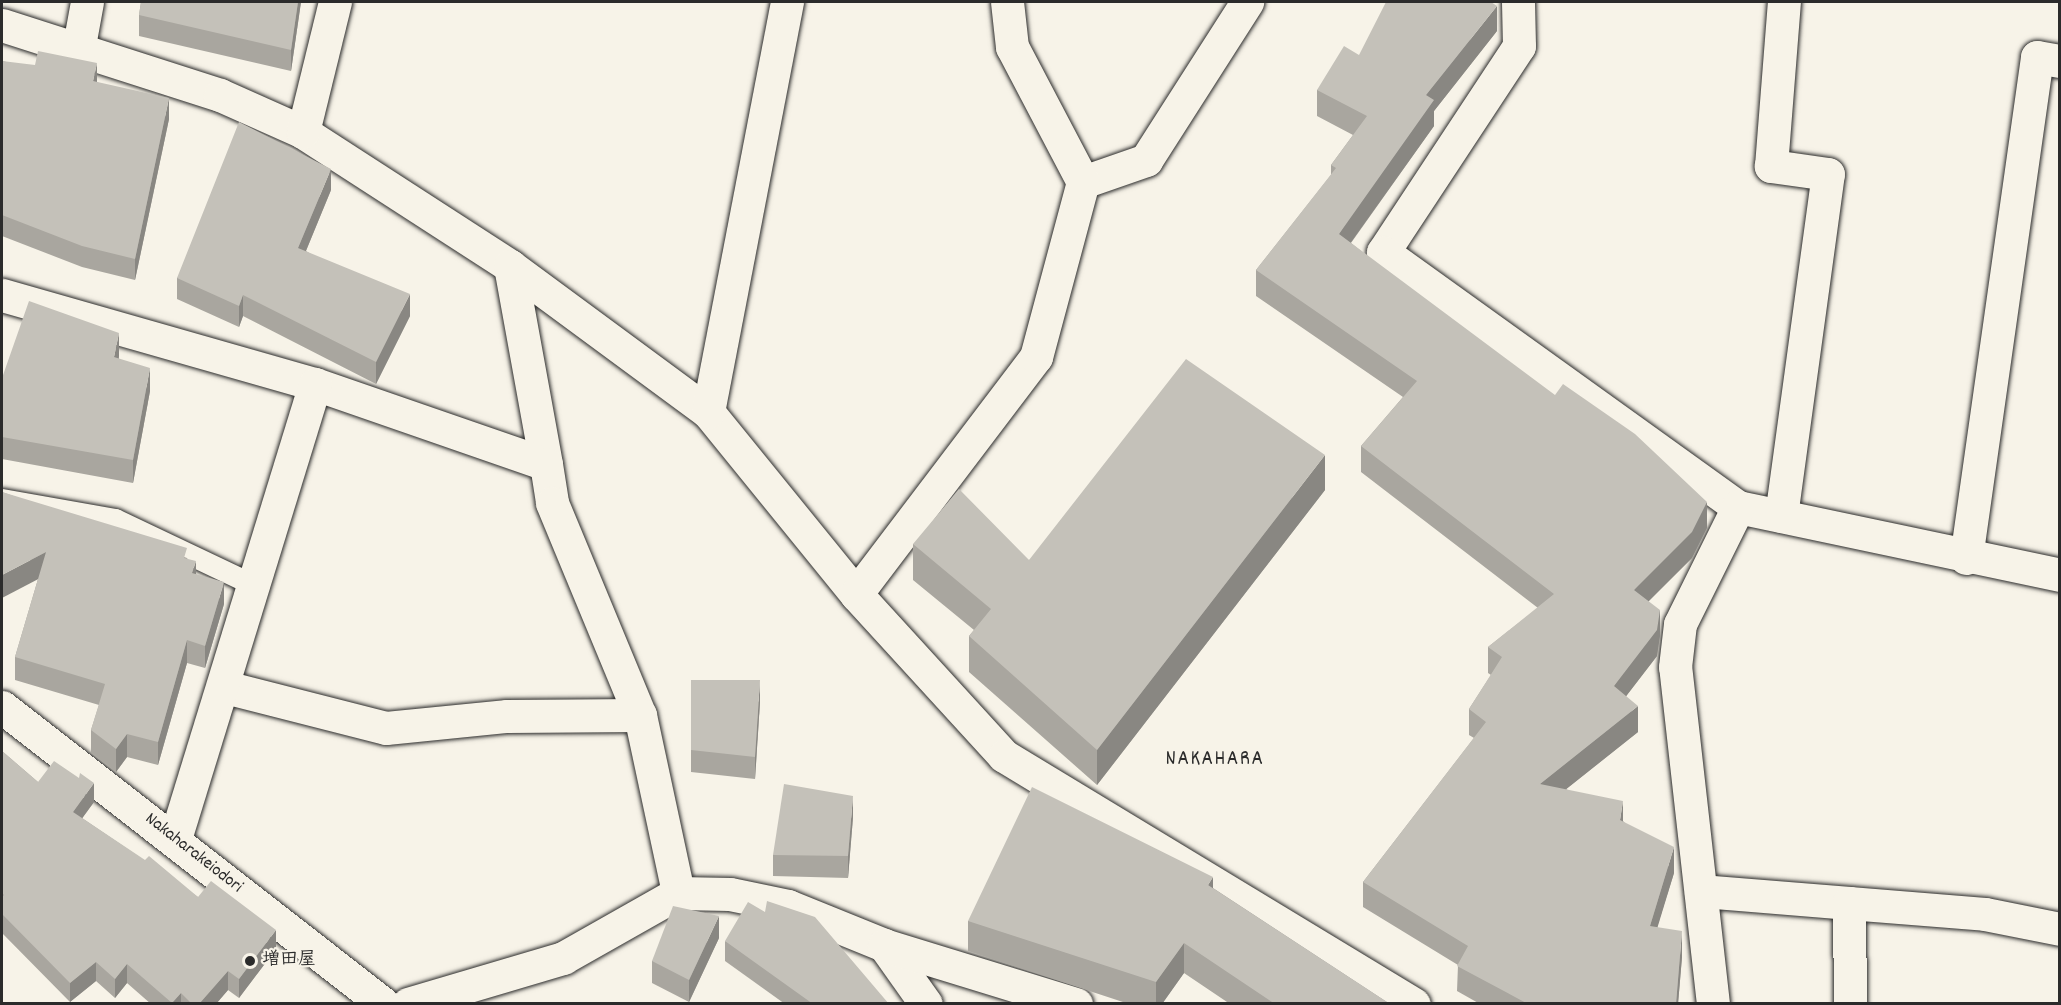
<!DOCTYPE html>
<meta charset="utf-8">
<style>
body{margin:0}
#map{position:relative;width:2061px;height:1005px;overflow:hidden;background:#f7f3e8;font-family:Dekko,"Klee One",sans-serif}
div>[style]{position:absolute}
.roads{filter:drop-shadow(0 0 2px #2b2b2b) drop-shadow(0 0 2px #2b2b2b)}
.service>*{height:21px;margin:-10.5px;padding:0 10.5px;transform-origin:10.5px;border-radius:10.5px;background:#f7f3e8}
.minor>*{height:33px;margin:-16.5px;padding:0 16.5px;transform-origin:16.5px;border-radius:16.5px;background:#f7f3e8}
.wall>*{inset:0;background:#a9a69f}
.shaded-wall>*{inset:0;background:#898782}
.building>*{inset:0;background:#c4c1b9}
.dots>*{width:16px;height:16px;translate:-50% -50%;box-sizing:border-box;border:3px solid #f7f3e8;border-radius:50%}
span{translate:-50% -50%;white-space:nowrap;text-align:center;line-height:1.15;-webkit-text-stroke:4.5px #f7f3e8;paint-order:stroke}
.street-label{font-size:18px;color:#2b2b2b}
.poi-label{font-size:18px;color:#2b2b2b;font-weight:700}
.left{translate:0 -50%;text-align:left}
.quarter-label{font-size:21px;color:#2b2b2b;letter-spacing:1.5px}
.frame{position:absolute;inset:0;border:3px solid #2b2b2b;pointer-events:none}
</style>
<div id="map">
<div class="roads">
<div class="service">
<i style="left:2px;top:499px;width:115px;rotate:10deg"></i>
<i style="left:115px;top:519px;width:152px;rotate:25.4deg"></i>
</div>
<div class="minor">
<i style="left:1518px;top:2px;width:44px;rotate:88.7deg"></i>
<i style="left:1519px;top:46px;width:247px;rotate:123.4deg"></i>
<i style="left:1383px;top:252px;width:437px;rotate:35.7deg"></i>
<i style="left:1738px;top:507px;width:329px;rotate:11.9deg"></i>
<i style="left:2px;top:25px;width:229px;rotate:17.8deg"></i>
<i style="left:220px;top:95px;width:91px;rotate:24deg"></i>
<i style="left:303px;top:132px;width:247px;rotate:32.9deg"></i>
<i style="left:510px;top:266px;width:246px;rotate:36.4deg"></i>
<i style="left:708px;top:412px;width:235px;rotate:50.9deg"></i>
<i style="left:856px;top:594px;width:219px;rotate:47.6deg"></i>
<i style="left:1004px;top:756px;width:479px;rotate:31.2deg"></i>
<i style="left:78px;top:51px;width:50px;rotate:-79.6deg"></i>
<i style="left:303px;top:132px;width:134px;rotate:-76.2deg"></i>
<i style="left:1083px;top:182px;width:67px;rotate:-19.2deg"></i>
<i style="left:1146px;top:160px;width:188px;rotate:-57.4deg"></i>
<i style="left:510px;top:266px;width:201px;rotate:79.7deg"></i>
<i style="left:2px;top:295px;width:325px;rotate:15.9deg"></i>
<i style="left:315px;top:384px;width:244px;rotate:19.1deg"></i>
<i style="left:546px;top:464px;width:39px;rotate:81deg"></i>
<i style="left:552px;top:503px;width:230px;rotate:67.5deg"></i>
<i style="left:640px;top:715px;width:182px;rotate:77.9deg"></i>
<i style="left:708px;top:412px;width:418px;rotate:-79.1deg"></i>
<i style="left:1781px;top:516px;width:345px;rotate:-82.2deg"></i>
<i style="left:1828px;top:174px;width:58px;rotate:-172deg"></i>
<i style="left:1771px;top:166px;width:165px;rotate:-85.5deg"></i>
<i style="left:1966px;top:558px;width:506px;rotate:-81.93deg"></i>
<i style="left:2037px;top:57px;width:23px;rotate:10deg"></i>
<i style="left:856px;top:594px;width:298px;rotate:-52.8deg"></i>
<i style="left:1036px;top:357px;width:181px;rotate:-75deg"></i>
<i style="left:1083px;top:182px;width:153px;rotate:-117.7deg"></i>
<i style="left:1012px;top:47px;width:45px;rotate:-96.3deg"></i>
<i style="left:225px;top:687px;width:166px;rotate:14.3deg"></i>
<i style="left:386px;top:728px;width:122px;rotate:-5.7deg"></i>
<i style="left:507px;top:716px;width:133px;rotate:-0.4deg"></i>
<i style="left:2px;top:707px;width:483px;rotate:37.9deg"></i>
<i style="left:175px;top:839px;width:476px;rotate:-72.9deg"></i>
<i style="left:1701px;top:891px;width:148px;rotate:4.6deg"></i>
<i style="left:884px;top:945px;width:72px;rotate:54.6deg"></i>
<i style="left:408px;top:1004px;width:162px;rotate:-16.5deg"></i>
<i style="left:563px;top:958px;width:132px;rotate:-29.5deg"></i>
<i style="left:678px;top:893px;width:52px;rotate:1.1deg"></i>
<i style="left:730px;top:894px;width:59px;rotate:11.7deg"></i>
<i style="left:788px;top:906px;width:104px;rotate:22.1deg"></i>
<i style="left:884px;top:945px;width:201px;rotate:17.1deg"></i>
<i style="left:1713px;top:1004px;width:339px;rotate:-96.4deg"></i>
<i style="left:1675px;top:667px;width:43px;rotate:-83.4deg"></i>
<i style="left:1680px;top:624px;width:131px;rotate:-63.6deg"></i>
<i style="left:1850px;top:1004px;width:101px;rotate:-90.6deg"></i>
<i style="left:1849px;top:903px;width:136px;rotate:4.6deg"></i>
<i style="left:1985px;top:914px;width:76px;rotate:11.3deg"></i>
</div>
</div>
<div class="wall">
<i style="clip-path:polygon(141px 2px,301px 2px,291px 71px,139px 36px,139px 15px)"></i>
<i style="clip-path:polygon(1497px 31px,1434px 111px,1434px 126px,1351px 243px,1707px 528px,1692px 558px,1648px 601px,1660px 636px,1657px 656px,1626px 696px,1638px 732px,1566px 789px,1623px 821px,1674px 873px,1657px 927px,1682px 957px,1678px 1004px,1480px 1004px,1457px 991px,1458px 965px,1363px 907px,1363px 882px,1474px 738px,1469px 735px,1469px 709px,1491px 675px,1488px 673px,1488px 647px,1538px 608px,1361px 472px,1361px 446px,1403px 397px,1256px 296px,1256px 270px,1331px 175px,1331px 165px,1353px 135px,1317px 116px,1317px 90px)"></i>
<i style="clip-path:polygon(2px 61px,97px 82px,169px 119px,135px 280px,82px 267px,2px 236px)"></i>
<i style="clip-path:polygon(331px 190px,306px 251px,410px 316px,376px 384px,243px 316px,239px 327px,177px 299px,177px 278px)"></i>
<i style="clip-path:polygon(119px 356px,119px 359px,150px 391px,133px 483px,2px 459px,2px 378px)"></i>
<i style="clip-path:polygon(1325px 490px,1097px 785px,969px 672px,969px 636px,974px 630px,913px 580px,913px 544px,1029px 560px)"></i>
<i style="clip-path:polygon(2px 492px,187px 558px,196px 574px,224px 604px,205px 668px,187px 663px,158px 765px,127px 757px,116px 772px,91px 753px,91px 730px,99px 705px,15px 680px,15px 657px,38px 579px)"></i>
<i style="clip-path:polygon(691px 680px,760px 702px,755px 779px,691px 772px)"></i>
<i style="clip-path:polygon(2px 751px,38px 782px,94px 802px,82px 818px,198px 897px,276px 949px,239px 998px,228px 990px,216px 1004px,151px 1004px,127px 983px,115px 998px,96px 981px,70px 1002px,2px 933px)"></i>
<i style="clip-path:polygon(853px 817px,848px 878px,773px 876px,773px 855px)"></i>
<i style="clip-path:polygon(1213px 888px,1390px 1004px,1230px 1004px,1184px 973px,1162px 1004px,1129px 1004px,968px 951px,968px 921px)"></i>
<i style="clip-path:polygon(719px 938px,689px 1002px,652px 983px,652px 961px)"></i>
<i style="clip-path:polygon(725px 941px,889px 1004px,785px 1004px,725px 961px)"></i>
</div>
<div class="shaded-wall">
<i style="clip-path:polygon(298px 2px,301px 2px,291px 71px,291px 50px)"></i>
<i style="clip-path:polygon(1497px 6px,1497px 31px,1434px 111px,1434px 126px,1339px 259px,1339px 234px,1426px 95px)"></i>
<i style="clip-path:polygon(97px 63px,97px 85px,93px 81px)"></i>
<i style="clip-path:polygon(169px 98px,169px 119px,135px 280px,135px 259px)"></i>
<i style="clip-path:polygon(331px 169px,331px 190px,298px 270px,298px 248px)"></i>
<i style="clip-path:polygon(410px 294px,410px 316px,376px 384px,376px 362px)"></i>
<i style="clip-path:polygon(243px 295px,243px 316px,239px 327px,239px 306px)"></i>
<i style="clip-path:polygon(119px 333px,119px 356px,114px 380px,114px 357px)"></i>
<i style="clip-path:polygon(150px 368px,150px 391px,133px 483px,133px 460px)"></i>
<i style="clip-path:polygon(1325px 455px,1325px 490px,1097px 785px,1097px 750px)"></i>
<i style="clip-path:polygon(1707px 502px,1707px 528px,1692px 558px,1634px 616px,1634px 590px)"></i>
<i style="clip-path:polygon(46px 552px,46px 575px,2px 598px,2px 575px)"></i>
<i style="clip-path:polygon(196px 561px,196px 584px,192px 573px)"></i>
<i style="clip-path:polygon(224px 582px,224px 604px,205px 668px,205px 646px)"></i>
<i style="clip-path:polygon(1660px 610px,1660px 636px,1657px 656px,1614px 712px,1614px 686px)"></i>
<i style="clip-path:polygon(187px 640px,187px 663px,158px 765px,158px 742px)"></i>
<i style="clip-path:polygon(760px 680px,760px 702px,755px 779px,755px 757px)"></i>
<i style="clip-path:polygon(1638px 706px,1638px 732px,1540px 810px,1540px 784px)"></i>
<i style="clip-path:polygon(127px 734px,127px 757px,116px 772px,116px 749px)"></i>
<i style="clip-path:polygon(94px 783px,94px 802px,73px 831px,73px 812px)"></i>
<i style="clip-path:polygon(853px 796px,853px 817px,848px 878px,848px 856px)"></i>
<i style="clip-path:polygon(1623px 801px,1623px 827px,1620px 820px)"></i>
<i style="clip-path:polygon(1674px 847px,1674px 873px,1650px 952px,1650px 926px)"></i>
<i style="clip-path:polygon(1213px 877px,1213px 907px,1208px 885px)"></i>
<i style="clip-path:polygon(719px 916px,719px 938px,689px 1002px,689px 980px)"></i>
<i style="clip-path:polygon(276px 930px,276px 949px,239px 998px,239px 979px)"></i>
<i style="clip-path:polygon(1682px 931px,1682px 957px,1678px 1004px,1676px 1004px)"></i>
<i style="clip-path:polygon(1184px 943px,1184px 973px,1162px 1004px,1156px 1004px,1156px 982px)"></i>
<i style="clip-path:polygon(96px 962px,96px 981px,70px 1002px,70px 983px)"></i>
<i style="clip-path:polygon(127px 964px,127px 983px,115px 998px,115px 979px)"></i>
<i style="clip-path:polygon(228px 971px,228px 990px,216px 1004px,199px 1004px)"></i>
<i style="clip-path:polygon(181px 993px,181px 1004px,172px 1004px,172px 1003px)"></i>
</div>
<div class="building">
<i style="clip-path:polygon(141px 2px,298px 2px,291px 50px,139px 15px)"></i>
<i style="clip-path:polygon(1386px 2px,1491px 2px,1497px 6px,1426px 95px,1434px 100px,1339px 234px,1555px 395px,1563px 384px,1635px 434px,1707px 502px,1692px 532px,1634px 590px,1660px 610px,1657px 630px,1614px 686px,1638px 706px,1540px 784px,1623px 801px,1620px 820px,1674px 847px,1650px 926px,1682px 931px,1676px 1004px,1560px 1004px,1552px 1002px,1551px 1004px,1528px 1004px,1457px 966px,1468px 946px,1363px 882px,1486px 722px,1469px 709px,1502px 657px,1488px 647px,1554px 594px,1361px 446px,1417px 381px,1256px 270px,1336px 168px,1331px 165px,1367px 116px,1317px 90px,1344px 46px,1359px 55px)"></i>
<i style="clip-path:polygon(38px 51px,97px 63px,93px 81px,169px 98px,135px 259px,82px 246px,2px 215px,2px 61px,35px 65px)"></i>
<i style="clip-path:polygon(239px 122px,331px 169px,298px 248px,410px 294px,376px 362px,243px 295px,239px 306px,177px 278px)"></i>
<i style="clip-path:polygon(29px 301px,119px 333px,114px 357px,150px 368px,133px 460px,2px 437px,2px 378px)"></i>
<i style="clip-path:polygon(1186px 359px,1325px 455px,1097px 750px,969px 636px,991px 609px,913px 544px,959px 489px,1029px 560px)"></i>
<i style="clip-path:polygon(2px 492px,187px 548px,184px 558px,196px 561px,192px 573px,224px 582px,205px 646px,187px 640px,158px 742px,127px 734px,116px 749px,91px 730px,105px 684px,15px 657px,46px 552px,2px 575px)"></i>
<i style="clip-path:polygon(691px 680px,760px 680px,755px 757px,691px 750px)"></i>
<i style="clip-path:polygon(2px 751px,38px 782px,54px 761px,79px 778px,80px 773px,94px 783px,73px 812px,145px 860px,149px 856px,198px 897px,211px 881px,276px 930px,239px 979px,228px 971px,199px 1004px,192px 1004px,181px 993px,172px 1003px,127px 964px,115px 979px,96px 962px,70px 983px,2px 914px,2px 897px,4px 895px,2px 893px)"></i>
<i style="clip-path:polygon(784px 784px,853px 796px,848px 856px,773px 855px)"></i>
<i style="clip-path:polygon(1032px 787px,1213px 877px,1208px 885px,1390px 1004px,1275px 1004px,1184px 943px,1156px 982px,968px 921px)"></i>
<i style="clip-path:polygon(767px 901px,815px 917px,889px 1004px,813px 1004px,725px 941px,748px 902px,765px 912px)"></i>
<i style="clip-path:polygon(673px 906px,719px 916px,689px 980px,652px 961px)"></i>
</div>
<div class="dots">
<i style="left:250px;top:961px;background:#2b2b2b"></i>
</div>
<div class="street-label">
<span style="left:193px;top:854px;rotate:38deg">Nakaharakeiodori</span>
</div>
<div class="poi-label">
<span class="left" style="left:262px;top:961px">増田屋</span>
</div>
<div class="quarter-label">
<span style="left:1215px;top:760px">NAKAHARA</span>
</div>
<div class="frame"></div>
</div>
